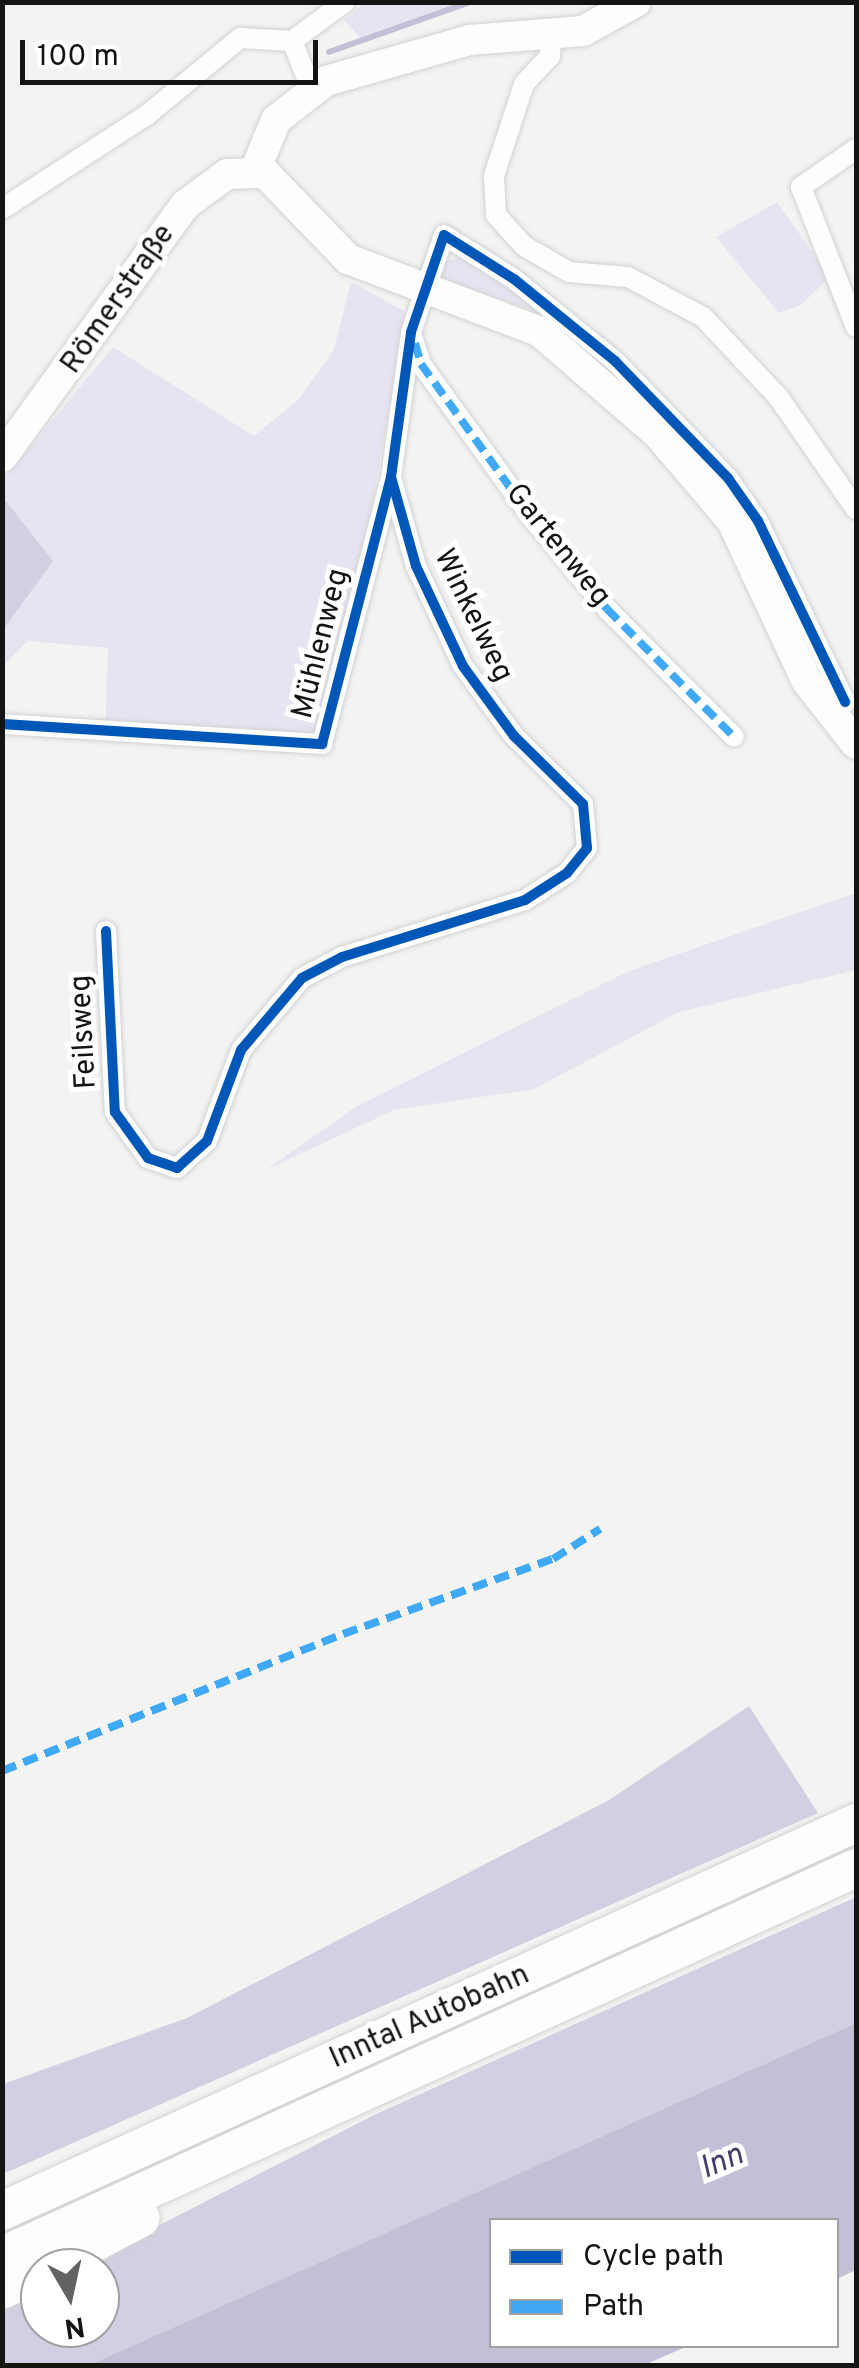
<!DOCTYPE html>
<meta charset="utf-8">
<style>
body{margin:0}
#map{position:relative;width:859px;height:2368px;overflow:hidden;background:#f3f4f2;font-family:Overpass,sans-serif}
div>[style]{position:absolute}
.green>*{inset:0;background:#e7e4f2}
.forest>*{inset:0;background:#d3cfe2}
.water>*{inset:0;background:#c4bed7}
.stream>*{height:6px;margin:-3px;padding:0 3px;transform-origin:3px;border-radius:3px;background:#c4bed7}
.roads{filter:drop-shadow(0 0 2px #d1d1d0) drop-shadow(0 0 2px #d1d1d0)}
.street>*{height:20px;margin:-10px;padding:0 10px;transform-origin:10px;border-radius:10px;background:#fdfdfd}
.secondary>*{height:30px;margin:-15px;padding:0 15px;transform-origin:15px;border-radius:15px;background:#fdfdfd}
.highway>*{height:38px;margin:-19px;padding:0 19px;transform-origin:19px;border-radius:19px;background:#fdfdfd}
.quiet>*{height:8px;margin-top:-4px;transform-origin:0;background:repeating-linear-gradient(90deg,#3fa9f5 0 15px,transparent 0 23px)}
.cycleway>*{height:10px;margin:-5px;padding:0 5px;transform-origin:5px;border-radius:5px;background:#0057b8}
span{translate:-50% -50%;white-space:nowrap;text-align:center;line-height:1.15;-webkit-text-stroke:10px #fff;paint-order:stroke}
.street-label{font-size:30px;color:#141513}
.water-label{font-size:32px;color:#483a6a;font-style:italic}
.frame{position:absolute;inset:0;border:5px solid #141513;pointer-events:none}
.legend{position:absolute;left:489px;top:2218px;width:350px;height:130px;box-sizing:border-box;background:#fff;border:2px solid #a1a1a1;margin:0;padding:12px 18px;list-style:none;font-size:30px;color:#141513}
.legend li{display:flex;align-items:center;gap:20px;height:50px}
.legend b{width:50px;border:2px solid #a1a1a1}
.north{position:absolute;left:20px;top:2248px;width:100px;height:100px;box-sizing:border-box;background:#fff;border:2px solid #a1a1a1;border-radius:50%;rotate:171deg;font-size:28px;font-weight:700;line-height:40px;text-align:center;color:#141513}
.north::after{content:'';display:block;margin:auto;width:35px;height:45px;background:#626361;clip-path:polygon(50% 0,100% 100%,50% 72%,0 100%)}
.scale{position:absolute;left:20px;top:40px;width:298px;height:45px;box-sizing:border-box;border:5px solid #141513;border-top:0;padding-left:12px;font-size:30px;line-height:35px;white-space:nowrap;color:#141513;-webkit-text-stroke:8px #fff;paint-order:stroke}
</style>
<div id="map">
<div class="green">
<i style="clip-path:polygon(365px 3px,365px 2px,470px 3px,362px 40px,344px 20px)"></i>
<i style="clip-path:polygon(777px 202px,830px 277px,801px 305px,779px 313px,716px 237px)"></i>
<i style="clip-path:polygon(464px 255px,537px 311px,441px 279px,444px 262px)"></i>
<i style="clip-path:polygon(351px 282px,406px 312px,332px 735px,285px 753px,105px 735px,108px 648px,28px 641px,3px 666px,3px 630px,53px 561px,3px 497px,3px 480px,113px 347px,254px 436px,299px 399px,334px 349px)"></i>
<i style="clip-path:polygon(856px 893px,856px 970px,679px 1012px,534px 1089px,394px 1110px,266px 1170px,357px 1106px,629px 971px)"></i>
</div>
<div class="forest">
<i style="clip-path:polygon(3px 497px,53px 561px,3px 630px)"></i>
<i style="clip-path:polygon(749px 1706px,818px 1813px,3px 2174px,3px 2084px,187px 2018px,609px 1800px)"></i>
<i style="clip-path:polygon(856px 1897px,856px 2023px,89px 2365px,3px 2366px,3px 2306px,40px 2287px,40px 2328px,100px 2328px,100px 2268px,76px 2268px,374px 2115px)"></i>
</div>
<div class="water">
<i style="clip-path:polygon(856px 2023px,856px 2270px,837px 2279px,836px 2220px,492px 2220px,492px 2346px,688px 2346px,644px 2365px,89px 2365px)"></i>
</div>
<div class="stream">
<i style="left:329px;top:52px;width:150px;rotate:-19.5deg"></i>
</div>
<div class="roads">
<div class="street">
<i style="left:551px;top:38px;width:18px;rotate:93deg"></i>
<i style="left:550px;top:56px;width:38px;rotate:133deg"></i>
<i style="left:524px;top:84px;width:97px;rotate:108.1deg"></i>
<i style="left:494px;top:176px;width:39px;rotate:87deg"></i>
<i style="left:496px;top:215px;width:42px;rotate:47.9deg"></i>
<i style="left:524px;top:246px;width:52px;rotate:30deg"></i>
<i style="left:569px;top:272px;width:59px;rotate:4.8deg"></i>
<i style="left:628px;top:277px;width:85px;rotate:28.1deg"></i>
<i style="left:703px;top:317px;width:111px;rotate:46.8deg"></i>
<i style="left:779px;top:398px;width:135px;rotate:55.3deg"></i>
<i style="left:292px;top:41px;width:66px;rotate:-36.3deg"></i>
<i style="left:856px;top:149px;width:67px;rotate:145.4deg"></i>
<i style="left:801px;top:187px;width:150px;rotate:68.6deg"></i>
<i style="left:2px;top:209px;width:173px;rotate:-33deg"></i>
<i style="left:147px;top:115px;width:121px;rotate:-39.6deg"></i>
<i style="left:240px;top:38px;width:52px;rotate:3.3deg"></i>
<i style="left:292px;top:41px;width:51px;rotate:68deg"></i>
<i style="left:412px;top:336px;width:29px;rotate:72deg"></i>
<i style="left:421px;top:364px;width:185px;rotate:54.2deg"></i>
<i style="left:529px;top:514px;width:123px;rotate:50.6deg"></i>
<i style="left:607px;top:609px;width:180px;rotate:45.2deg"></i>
<i style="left:2px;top:724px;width:321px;rotate:3.6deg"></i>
<i style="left:322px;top:744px;width:276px;rotate:-75.5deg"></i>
<i style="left:106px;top:931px;width:181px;rotate:87.2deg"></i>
<i style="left:115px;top:1112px;width:57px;rotate:54.3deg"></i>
<i style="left:148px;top:1158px;width:31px;rotate:19deg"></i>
<i style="left:177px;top:1168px;width:40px;rotate:-42deg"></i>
<i style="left:207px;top:1141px;width:97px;rotate:-69.5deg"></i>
<i style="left:241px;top:1050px;width:94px;rotate:-49.7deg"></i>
<i style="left:302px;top:978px;width:45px;rotate:-27.7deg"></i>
<i style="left:342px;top:957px;width:192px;rotate:-17.3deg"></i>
<i style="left:525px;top:900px;width:50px;rotate:-32.7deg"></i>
<i style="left:567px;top:873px;width:32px;rotate:-51deg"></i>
<i style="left:587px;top:848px;width:44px;rotate:-95.2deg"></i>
<i style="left:583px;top:804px;width:97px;rotate:-135.4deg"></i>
<i style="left:514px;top:736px;width:87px;rotate:-126.1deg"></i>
<i style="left:463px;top:666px;width:110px;rotate:-115.2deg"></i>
<i style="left:416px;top:566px;width:92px;rotate:-105.7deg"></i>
<i style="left:391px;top:477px;width:146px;rotate:-82.1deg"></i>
<i style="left:411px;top:332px;width:102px;rotate:-71.2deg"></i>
<i style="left:444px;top:235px;width:83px;rotate:32.2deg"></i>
<i style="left:514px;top:279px;width:130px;rotate:39.1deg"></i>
<i style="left:615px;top:361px;width:163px;rotate:46deg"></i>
<i style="left:728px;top:478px;width:52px;rotate:55.1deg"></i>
<i style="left:758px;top:521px;width:201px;rotate:64.3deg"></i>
</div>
<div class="secondary">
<i style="left:255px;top:171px;width:55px;rotate:-67.6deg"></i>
<i style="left:276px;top:120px;width:63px;rotate:-38deg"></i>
<i style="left:326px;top:81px;width:150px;rotate:-15.9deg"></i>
<i style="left:470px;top:40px;width:113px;rotate:-4.6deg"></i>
<i style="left:583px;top:31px;width:60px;rotate:-28.7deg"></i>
<i style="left:2px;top:457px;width:311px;rotate:-54deg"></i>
<i style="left:185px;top:205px;width:52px;rotate:-36.4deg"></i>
<i style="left:227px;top:174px;width:38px;rotate:-2deg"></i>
<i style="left:265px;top:173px;width:120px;rotate:46deg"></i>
<i style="left:348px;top:259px;width:204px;rotate:20.7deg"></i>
<i style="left:539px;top:331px;width:157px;rotate:40.9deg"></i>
<i style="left:658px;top:434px;width:114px;rotate:49.6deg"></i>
<i style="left:732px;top:521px;width:175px;rotate:65deg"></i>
<i style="left:806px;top:680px;width:81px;rotate:52deg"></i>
</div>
<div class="highway">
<i style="left:2px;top:2211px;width:938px;rotate:-24.43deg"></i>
<i style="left:2px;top:2256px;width:938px;rotate:-24.43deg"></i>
<i style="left:46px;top:2268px;width:107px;rotate:-27.8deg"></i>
<i style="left:2px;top:2290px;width:42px;rotate:-26.6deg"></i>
</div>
</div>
<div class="quiet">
<i style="left:415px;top:343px;width:22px;rotate:74deg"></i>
<i style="left:421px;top:364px;width:185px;rotate:54.2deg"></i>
<i style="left:529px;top:514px;width:123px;rotate:50.6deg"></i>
<i style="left:607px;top:609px;width:180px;rotate:45.2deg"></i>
<i style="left:2px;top:1771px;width:367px;rotate:-21.9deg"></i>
<i style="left:343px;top:1634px;width:223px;rotate:-19.7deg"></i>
<i style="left:553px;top:1559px;width:56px;rotate:-32.6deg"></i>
</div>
<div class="cycleway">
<i style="left:2px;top:724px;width:321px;rotate:3.6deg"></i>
<i style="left:322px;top:744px;width:276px;rotate:-75.5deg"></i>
<i style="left:106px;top:931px;width:181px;rotate:87.2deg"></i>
<i style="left:115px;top:1112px;width:57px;rotate:54.3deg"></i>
<i style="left:148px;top:1158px;width:31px;rotate:19deg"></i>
<i style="left:177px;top:1168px;width:40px;rotate:-42deg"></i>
<i style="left:207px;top:1141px;width:97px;rotate:-69.5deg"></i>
<i style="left:241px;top:1050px;width:94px;rotate:-49.7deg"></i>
<i style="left:302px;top:978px;width:45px;rotate:-27.7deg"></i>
<i style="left:342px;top:957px;width:192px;rotate:-17.3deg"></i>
<i style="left:525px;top:900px;width:50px;rotate:-32.7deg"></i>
<i style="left:567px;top:873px;width:32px;rotate:-51deg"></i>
<i style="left:587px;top:848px;width:44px;rotate:-95.2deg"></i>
<i style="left:583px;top:804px;width:97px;rotate:-135.4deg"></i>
<i style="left:514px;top:736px;width:87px;rotate:-126.1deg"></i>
<i style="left:463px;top:666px;width:110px;rotate:-115.2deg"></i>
<i style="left:416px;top:566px;width:92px;rotate:-105.7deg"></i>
<i style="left:391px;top:477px;width:146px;rotate:-82.1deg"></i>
<i style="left:411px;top:332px;width:102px;rotate:-71.2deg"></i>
<i style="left:444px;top:235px;width:83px;rotate:32.2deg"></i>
<i style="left:514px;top:279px;width:130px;rotate:39.1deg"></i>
<i style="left:615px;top:361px;width:163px;rotate:46deg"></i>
<i style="left:728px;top:478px;width:52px;rotate:55.1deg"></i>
<i style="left:758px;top:521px;width:201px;rotate:64.3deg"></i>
</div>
<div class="street-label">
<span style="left:119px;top:300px;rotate:-55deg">Römerstraße</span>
<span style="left:557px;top:546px;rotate:51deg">Gartenweg</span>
<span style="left:472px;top:616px;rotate:64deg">Winkelweg</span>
<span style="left:322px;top:644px;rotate:-76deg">Mühlenweg</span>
<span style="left:85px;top:1032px;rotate:-93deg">Feilsweg</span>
<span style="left:430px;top:2018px;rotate:-24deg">Inntal Autobahn</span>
</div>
<div class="water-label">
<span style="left:722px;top:2163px;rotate:-23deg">Inn</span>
</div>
<div class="frame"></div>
<ul class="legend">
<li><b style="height:12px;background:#0057b8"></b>Cycle path</li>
<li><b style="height:12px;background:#3fa9f5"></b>Path</li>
</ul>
<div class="north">N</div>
<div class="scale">100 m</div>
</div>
